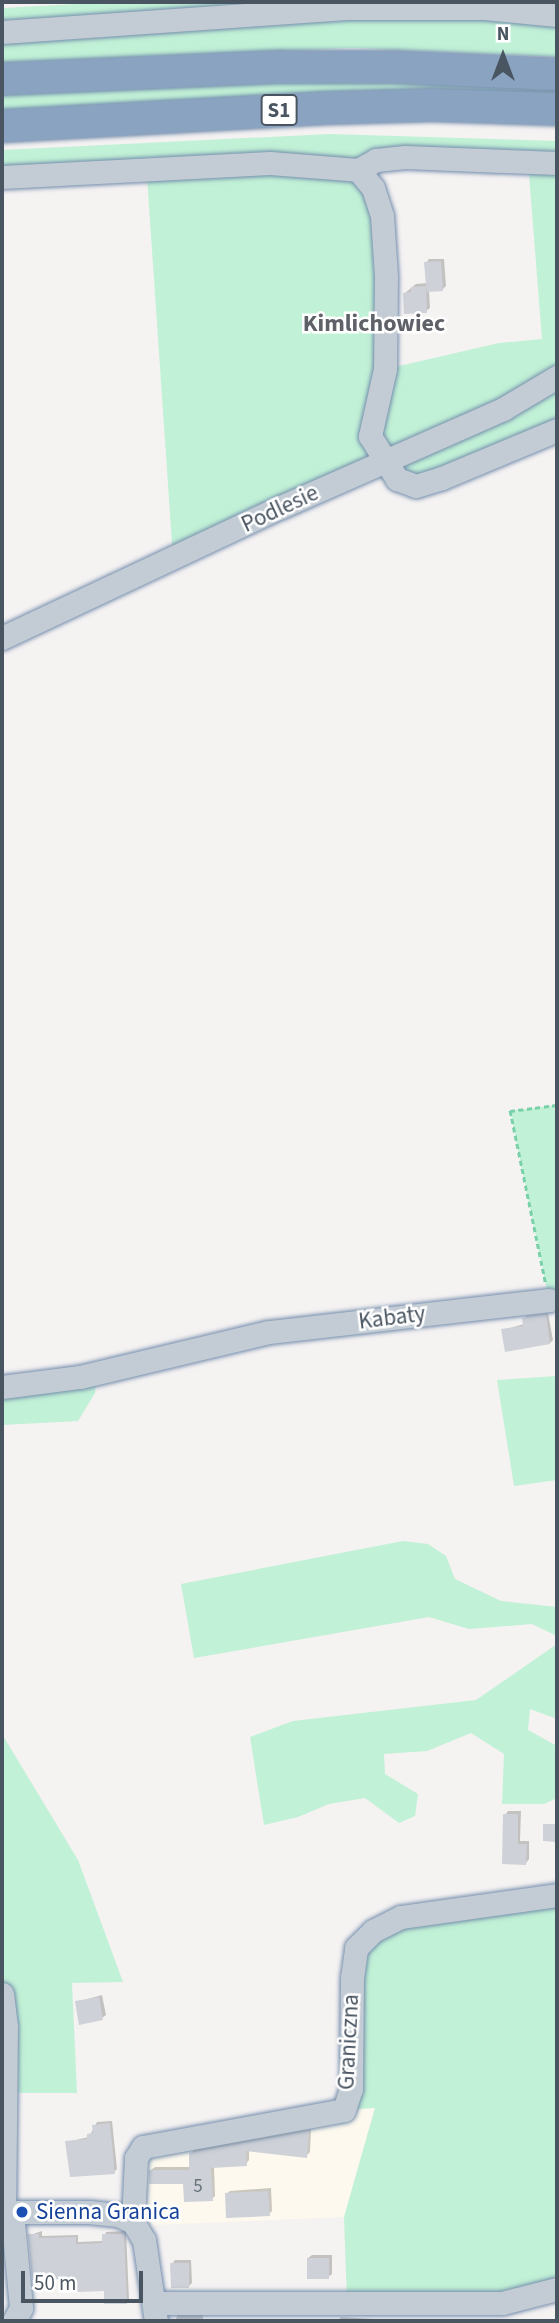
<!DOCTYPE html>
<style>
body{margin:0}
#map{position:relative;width:559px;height:2323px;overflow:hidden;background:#f5f2f2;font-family:"Source Sans 3",sans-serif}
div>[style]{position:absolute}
.commercial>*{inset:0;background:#fdf9ee}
.green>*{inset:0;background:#c1f1d6}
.shadow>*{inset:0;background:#0003}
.building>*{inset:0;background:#ced1d7}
.path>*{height:2.5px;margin-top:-1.25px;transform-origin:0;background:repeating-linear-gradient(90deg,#78d1a8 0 5px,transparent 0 8.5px)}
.roads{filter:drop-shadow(0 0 2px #758ead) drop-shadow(0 0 2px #758ead)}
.minor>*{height:23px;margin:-11.5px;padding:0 11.5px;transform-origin:11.5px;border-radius:11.5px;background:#c3ccd4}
.highway>*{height:32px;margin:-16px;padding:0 16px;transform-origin:16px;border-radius:16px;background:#8aa3c1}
.dots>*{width:19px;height:19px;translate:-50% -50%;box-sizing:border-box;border:4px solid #fff;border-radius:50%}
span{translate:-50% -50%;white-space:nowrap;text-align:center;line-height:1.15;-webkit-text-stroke:5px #fff;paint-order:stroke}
.number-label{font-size:19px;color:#6a747e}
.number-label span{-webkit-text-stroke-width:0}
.shield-label span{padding:2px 5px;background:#fff;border:2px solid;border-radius:5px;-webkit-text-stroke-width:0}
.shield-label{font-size:21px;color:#495561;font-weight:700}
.street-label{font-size:23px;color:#495561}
.transit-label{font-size:23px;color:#164399}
.left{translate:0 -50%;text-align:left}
.neighbourhood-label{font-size:24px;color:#5e6268;font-weight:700}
.frame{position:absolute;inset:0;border:4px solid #495561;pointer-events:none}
.north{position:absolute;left:468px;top:21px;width:70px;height:70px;-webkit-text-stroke:5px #fff;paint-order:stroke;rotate:0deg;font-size:19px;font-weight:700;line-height:28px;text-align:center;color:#495561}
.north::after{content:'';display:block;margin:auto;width:24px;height:32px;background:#495561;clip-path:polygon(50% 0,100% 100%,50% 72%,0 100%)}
.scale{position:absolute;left:21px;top:2271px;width:122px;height:32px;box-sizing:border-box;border:4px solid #495561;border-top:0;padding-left:9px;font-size:21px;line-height:24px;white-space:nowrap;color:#495561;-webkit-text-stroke:5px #fff;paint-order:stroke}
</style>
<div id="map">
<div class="commercial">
<i style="clip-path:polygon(375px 2107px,344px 2217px,153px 2225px,134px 2212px,136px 2158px,344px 2110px)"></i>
</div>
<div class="green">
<i style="clip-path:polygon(116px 2px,387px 2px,2px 26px,2px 8px)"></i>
<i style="clip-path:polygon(348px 12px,557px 18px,557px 57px,353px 48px,2px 63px,2px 36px)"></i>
<i style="clip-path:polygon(244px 79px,557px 85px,557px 98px,2px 115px,2px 90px)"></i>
<i style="clip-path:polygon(evenodd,330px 134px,557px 141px,557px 430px,416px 486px,384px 462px,173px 558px,146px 162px,2px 167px,2px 150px,330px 134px,528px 162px,542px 339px,499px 343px,386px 369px,382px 216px,358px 170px,528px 162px)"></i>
<i style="clip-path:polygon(557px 1105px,557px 1298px,549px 1300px,510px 1111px)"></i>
<i style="clip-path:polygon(97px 1373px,95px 1393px,78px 1421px,2px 1425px,2px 1387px)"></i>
<i style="clip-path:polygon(557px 1376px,557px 1480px,514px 1486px,497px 1380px)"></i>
<i style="clip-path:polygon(403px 1541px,428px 1544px,446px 1556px,455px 1579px,501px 1601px,557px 1607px,557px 1636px,532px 1624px,469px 1629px,429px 1617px,194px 1658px,181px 1584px)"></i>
<i style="clip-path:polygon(557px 1644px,557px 1719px,530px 1709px,528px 1730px,557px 1746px,557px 1798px,544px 1804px,502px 1804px,504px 1754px,471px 1733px,427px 1751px,384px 1754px,385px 1774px,418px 1794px,415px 1816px,399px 1823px,365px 1798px,329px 1804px,298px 1817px,264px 1825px,250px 1737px,293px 1721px,476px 1700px)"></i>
<i style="clip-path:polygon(2px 1734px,78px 1860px,123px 1982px,72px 1983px,77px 2093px,5px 2093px,2px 1994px)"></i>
<i style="clip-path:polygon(557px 1895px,557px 2293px,347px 2303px,344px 2217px,375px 2108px,344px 2110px,352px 1978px,373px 1931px)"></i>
</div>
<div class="shadow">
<i style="clip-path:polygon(429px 259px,444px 259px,446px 286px,443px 289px,429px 290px,430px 308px,426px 311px,405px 293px,416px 284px,428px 283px,426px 263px)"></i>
<i style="clip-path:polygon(548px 1313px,553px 1340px,550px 1343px,503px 1330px,524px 1324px,526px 1316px)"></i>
<i style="clip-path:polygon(508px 1811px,521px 1811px,520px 1841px,529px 1841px,529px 1859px,526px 1863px,505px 1815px)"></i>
<i style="clip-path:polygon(102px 1995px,106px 2015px,102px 2018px,77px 2002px)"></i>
<i style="clip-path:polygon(112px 2121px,117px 2169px,114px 2172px,67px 2142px,89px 2137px,97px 2122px)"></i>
<i style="clip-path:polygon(311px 2129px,310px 2152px,306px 2156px,249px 2150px,249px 2160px,246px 2164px,214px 2166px,215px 2196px,212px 2199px,184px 2182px,151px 2170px,155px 2167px,191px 2167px,191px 2153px,194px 2150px)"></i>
<i style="clip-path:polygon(271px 2188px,272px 2211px,269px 2214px,226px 2194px,230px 2191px)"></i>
<i style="clip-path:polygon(42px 2231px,42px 2236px,78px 2235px,78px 2242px,103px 2241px,106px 2232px,126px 2231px,129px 2299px,126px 2302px,106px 2289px,75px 2277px,30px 2235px)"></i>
<i style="clip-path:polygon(312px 2255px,332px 2255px,332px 2274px,328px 2277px,308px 2258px)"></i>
<i style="clip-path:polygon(175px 2260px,191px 2260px,192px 2283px,188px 2287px,172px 2264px)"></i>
<i style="clip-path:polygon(178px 2314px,203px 2314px,203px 2321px,175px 2321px)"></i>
<i style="clip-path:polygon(341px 2317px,373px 2319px,373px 2321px,338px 2321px)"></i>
</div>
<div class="building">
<i style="clip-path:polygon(441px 261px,443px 291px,427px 292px,426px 286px,427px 313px,404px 314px,403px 293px,411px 292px,411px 287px,426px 286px,424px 262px)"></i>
<i style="clip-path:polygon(546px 1314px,550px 1344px,505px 1352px,501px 1329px,523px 1326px,522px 1318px)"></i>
<i style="clip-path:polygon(503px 1814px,518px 1814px,518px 1844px,527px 1844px,526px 1865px,502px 1864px)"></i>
<i style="clip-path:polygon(543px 1824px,557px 1824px,556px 1842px,543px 1841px)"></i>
<i style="clip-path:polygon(99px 1997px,103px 2020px,79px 2025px,75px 2001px)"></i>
<i style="clip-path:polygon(110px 2123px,115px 2174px,70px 2177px,65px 2141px,87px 2139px,87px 2134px,93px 2133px,92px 2125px)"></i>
<i style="clip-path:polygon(309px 2131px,307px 2158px,246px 2151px,247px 2166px,211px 2168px,213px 2201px,184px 2202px,183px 2184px,149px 2184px,149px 2170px,189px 2170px,189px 2153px)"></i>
<i style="clip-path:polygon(268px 2191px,270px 2216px,226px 2218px,225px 2193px)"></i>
<i style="clip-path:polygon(28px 2234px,39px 2234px,39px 2238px,76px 2237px,76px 2244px,102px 2243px,102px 2234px,124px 2234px,127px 2304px,104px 2304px,104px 2291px,76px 2292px,74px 2279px,32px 2280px)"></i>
<i style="clip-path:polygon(307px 2258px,329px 2258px,329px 2279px,307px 2279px)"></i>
<i style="clip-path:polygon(170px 2263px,189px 2263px,189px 2288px,171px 2288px)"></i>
</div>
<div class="path">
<i style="left:545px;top:1282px;width:175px;rotate:-101.6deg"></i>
<i style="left:510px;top:1111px;width:47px;rotate:-7.3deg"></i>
</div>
<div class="roads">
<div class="minor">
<i style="left:2px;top:32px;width:345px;rotate:-4deg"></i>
<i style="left:346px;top:8px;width:139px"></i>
<i style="left:485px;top:8px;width:72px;rotate:5.6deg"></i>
<i style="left:358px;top:170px;width:21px;rotate:-29deg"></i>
<i style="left:376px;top:160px;width:29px;rotate:-6deg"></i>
<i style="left:405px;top:157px;width:152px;rotate:2.3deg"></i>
<i style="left:2px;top:177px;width:268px;rotate:-3deg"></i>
<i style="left:270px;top:163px;width:88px;rotate:4.5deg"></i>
<i style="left:358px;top:170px;width:23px;rotate:50deg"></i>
<i style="left:373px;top:188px;width:29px;rotate:72deg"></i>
<i style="left:382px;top:216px;width:61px;rotate:86.2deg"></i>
<i style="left:386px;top:277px;width:92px;rotate:90.6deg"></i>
<i style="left:385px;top:369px;width:69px;rotate:102.6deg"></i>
<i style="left:370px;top:436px;width:51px;rotate:57.9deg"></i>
<i style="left:397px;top:479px;width:20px;rotate:20deg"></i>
<i style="left:416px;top:486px;width:27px;rotate:-17deg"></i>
<i style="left:442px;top:478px;width:125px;rotate:-22.7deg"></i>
<i style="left:2px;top:638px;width:308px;rotate:-25.2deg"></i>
<i style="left:281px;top:507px;width:243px;rotate:-23.8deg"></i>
<i style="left:503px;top:409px;width:63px;rotate:-30.7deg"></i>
<i style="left:2px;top:1387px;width:79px;rotate:-7.3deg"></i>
<i style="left:80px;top:1377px;width:194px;rotate:-13.4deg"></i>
<i style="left:269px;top:1332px;width:282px;rotate:-6.5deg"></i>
<i style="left:2px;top:1994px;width:33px;rotate:83deg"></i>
<i style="left:6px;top:2027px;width:185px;rotate:90.6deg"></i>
<i style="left:2px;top:2212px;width:87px"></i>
<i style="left:89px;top:2212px;width:29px;rotate:6deg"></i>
<i style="left:118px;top:2215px;width:17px;rotate:25deg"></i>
<i style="left:133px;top:2222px;width:21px;rotate:59deg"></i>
<i style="left:144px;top:2240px;width:82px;rotate:81.6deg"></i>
<i style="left:12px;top:2212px;width:96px;rotate:84.6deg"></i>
<i style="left:21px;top:2308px;width:15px;rotate:118deg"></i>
<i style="left:133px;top:2222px;width:64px;rotate:-87.3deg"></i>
<i style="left:136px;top:2158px;width:13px;rotate:-58deg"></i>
<i style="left:143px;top:2147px;width:204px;rotate:-10.4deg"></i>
<i style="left:344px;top:2110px;width:22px;rotate:-72deg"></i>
<i style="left:351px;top:2089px;width:111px;rotate:-89.5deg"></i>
<i style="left:352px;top:1978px;width:30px;rotate:-82deg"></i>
<i style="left:356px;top:1948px;width:24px;rotate:-45deg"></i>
<i style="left:373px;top:1931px;width:31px;rotate:-27deg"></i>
<i style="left:401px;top:1917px;width:158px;rotate:-8deg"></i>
<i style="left:154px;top:2303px;width:348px"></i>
<i style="left:502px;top:2303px;width:57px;rotate:-14.3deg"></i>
</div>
<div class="highway">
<i style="left:2px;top:79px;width:280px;rotate:-2.5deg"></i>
<i style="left:282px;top:67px;width:112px"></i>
<i style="left:394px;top:67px;width:163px;rotate:2.5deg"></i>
<i style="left:2px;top:126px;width:324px;rotate:-3.2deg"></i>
<i style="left:326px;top:108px;width:106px;rotate:-1.6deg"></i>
<i style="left:432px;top:105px;width:125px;rotate:1.8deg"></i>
</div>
</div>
<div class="dots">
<i style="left:22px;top:2212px;background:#1a4fb4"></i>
</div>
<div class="number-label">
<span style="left:198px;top:2187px">5</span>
</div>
<div class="shield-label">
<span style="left:279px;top:110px">S1</span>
</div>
<div class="street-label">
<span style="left:280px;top:509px;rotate:-25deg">Podlesie</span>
<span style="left:392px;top:1318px;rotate:-7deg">Kabaty</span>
<span style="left:349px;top:2042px;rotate:-87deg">Graniczna</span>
</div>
<div class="transit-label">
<span class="left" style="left:36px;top:2212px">Sienna Granica</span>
</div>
<div class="neighbourhood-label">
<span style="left:374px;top:324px">Kimlichowiec</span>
</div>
<div class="frame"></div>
<div class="north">N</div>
<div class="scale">50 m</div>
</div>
